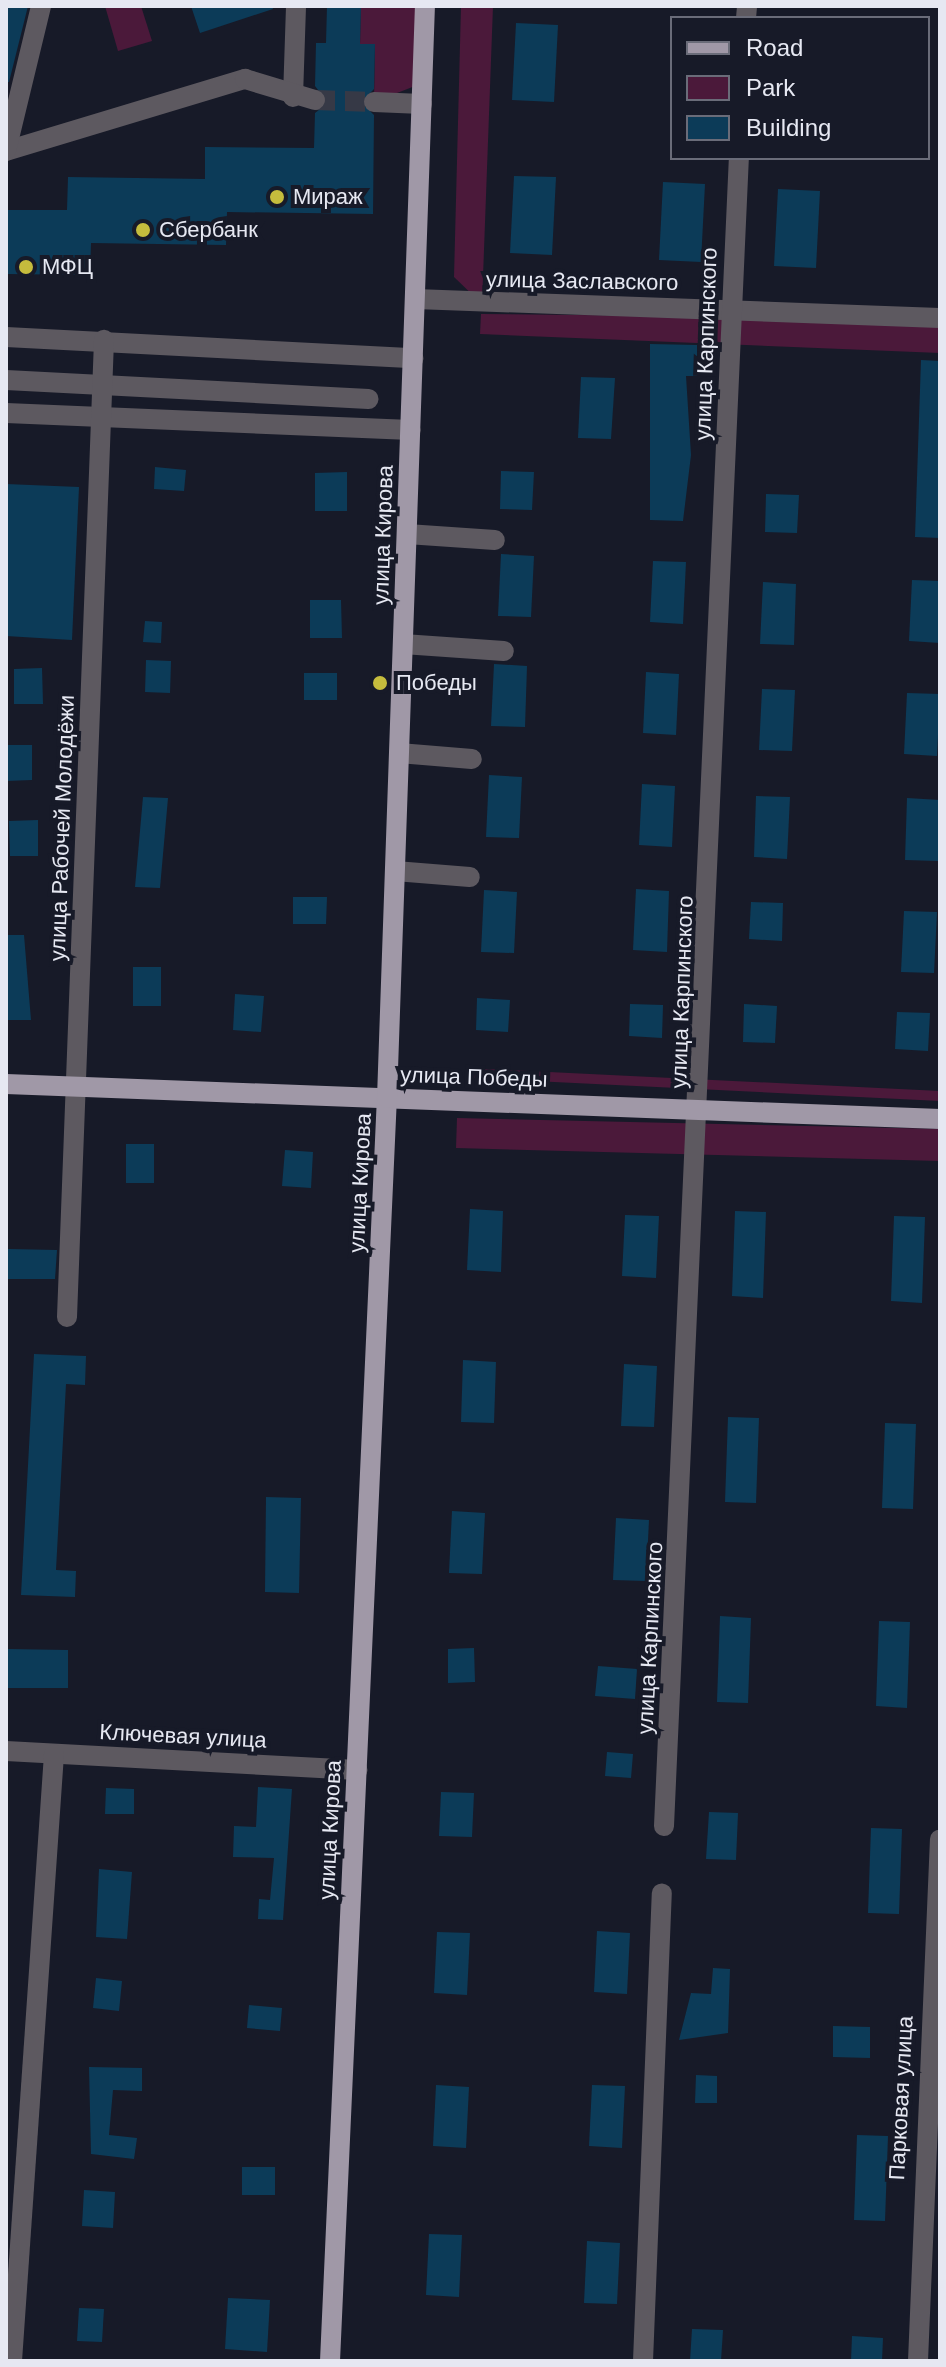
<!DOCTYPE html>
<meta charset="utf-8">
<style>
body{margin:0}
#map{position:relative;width:946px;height:2367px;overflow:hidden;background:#171a28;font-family:Helvetica,sans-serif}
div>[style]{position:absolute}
.green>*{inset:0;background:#4b193a}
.building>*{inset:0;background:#0c3b58}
.minor-tunnel>*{height:20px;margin-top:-10px;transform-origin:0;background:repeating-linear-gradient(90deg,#363946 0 20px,transparent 0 30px)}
.minor>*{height:20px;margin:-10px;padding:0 10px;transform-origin:10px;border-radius:10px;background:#5d5960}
.major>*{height:20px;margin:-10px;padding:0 10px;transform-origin:10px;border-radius:10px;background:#a098a7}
.dots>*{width:22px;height:22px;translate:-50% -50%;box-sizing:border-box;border:4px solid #171a28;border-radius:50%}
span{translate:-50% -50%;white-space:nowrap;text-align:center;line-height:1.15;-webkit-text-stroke:8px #171a28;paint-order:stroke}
.poi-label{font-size:22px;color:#e6e8f2}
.left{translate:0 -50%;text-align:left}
.street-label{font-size:22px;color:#e6e8f2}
.frame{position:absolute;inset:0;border:8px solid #e6e8f2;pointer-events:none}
.legend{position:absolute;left:670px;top:16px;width:260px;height:144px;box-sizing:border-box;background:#171a28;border:2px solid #6a6c79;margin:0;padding:10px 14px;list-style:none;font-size:24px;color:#e6e8f2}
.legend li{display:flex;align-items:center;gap:16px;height:40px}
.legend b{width:40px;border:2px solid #6a6c79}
</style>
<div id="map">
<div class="green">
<i style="clip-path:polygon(105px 6px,141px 6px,152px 41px,118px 51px)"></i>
<i style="clip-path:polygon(361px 6px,417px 6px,415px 86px,374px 102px,375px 44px,360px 44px)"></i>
<i style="clip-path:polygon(461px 6px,493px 6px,482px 304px,454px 277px)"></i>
<i style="clip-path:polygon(481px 314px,940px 319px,940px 353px,480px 334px)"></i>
<i style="clip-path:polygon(466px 1068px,940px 1091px,940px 1101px,471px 1078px)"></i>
<i style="clip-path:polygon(457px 1118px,940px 1129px,940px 1161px,456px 1148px)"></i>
</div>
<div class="building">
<i style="clip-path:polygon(6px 6px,28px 6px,9px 82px,6px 82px)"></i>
<i style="clip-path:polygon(191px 6px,272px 6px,273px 9px,200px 33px)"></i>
<i style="clip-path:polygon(327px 6px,361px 6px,360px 44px,375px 44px,374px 89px,361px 102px,374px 115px,373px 214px,227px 212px,226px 245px,91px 243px,90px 275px,6px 274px,6px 210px,67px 210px,68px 177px,205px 179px,205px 147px,314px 148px,315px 113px,328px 103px,315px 86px,316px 43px,326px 43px)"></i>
<i style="clip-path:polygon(516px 23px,558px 25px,554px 102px,512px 100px)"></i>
<i style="clip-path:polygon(514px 176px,556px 177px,552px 255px,510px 253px)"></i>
<i style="clip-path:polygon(663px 182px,705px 184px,701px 262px,659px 260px)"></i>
<i style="clip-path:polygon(778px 189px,820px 191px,816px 268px,774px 266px)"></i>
<i style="clip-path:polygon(650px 344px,697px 345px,697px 376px,686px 376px,691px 455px,683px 521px,650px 520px)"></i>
<i style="clip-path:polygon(921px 360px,940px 361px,940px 538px,915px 537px)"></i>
<i style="clip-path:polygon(581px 377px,615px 378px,611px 439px,578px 438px)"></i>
<i style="clip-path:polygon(155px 467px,186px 470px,184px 491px,154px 489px)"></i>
<i style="clip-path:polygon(501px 471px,534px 472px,532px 510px,500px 509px)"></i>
<i style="clip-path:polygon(347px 472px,347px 511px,315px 511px,315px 473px)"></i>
<i style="clip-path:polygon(6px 484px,79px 487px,72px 640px,6px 636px)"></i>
<i style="clip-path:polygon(766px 494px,799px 495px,797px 533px,765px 532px)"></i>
<i style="clip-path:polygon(501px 554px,534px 556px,531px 617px,498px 616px)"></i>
<i style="clip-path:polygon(653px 561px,686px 562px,683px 624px,650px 622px)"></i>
<i style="clip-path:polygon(912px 580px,940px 581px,940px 643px,909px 641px)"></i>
<i style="clip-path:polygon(763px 582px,796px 584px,794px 645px,760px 644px)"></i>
<i style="clip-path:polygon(310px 600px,341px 600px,342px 638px,310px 638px)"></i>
<i style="clip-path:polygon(145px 621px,162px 622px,161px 643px,143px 642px)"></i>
<i style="clip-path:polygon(146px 660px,171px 661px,170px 693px,145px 692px)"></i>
<i style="clip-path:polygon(494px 664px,527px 666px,525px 727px,491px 726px)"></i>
<i style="clip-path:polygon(42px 668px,43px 704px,14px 704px,14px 669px)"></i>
<i style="clip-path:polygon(646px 672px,679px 674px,676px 735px,643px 733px)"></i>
<i style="clip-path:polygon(304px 673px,337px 673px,337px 700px,304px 700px)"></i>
<i style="clip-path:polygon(762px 689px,795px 690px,792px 751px,759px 750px)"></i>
<i style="clip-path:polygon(907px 693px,940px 694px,937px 756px,904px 754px)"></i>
<i style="clip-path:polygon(6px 745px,32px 745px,32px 780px,6px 781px)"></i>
<i style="clip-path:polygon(489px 775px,522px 777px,519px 838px,486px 837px)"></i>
<i style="clip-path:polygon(642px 784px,675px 786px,672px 847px,639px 845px)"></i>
<i style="clip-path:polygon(756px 796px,790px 797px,787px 859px,754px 857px)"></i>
<i style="clip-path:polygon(143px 797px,168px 798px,160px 888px,135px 887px)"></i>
<i style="clip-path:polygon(907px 798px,940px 800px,938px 861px,905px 860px)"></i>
<i style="clip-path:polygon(38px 820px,38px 856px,10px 856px,9px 821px)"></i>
<i style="clip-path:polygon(636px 889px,669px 891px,667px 952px,633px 950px)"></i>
<i style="clip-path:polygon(484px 890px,517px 892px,514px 953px,481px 952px)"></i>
<i style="clip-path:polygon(293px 897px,327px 897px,326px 924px,293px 924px)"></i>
<i style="clip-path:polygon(751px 902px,783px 903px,782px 941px,749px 939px)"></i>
<i style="clip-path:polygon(904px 911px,937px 912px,934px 973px,901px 972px)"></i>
<i style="clip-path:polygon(6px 935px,24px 935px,31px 1020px,6px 1020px)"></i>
<i style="clip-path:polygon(133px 967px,161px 967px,161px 1006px,133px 1006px)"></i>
<i style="clip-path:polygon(235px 994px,264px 996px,261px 1032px,233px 1030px)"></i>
<i style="clip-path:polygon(477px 998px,510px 1000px,508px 1032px,476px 1030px)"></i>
<i style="clip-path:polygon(630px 1004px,663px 1005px,662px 1038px,629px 1036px)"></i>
<i style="clip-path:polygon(744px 1004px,777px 1006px,775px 1043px,743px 1042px)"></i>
<i style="clip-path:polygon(897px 1012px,930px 1013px,928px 1051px,895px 1049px)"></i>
<i style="clip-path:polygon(126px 1144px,154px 1144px,154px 1183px,126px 1183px)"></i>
<i style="clip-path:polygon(285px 1150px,313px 1152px,311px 1188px,282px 1186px)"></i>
<i style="clip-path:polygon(470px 1209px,503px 1211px,501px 1272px,467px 1270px)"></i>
<i style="clip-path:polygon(735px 1211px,766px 1212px,763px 1298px,732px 1296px)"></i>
<i style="clip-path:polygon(625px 1215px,659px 1216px,656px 1278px,622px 1276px)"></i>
<i style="clip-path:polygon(894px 1216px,925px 1217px,922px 1303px,891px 1301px)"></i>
<i style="clip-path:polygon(8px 1249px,57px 1250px,55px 1279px,8px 1279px)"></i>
<i style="clip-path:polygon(34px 1354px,86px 1356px,85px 1385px,66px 1384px,56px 1570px,76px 1571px,75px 1597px,21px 1595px)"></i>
<i style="clip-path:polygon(463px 1360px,496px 1362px,494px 1423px,461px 1422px)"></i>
<i style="clip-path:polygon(624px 1364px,657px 1366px,654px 1427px,621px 1426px)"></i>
<i style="clip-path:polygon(728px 1417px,759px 1418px,756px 1503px,725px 1502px)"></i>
<i style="clip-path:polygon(885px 1423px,916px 1424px,913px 1509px,882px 1508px)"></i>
<i style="clip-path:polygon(266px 1497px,301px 1498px,299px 1593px,265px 1592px)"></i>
<i style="clip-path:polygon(452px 1511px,485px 1513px,482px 1574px,449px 1573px)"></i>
<i style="clip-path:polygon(616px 1518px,649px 1520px,646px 1581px,613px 1580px)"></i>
<i style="clip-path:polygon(720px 1616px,751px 1618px,748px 1703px,717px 1702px)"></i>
<i style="clip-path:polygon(879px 1621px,910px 1622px,907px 1708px,876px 1706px)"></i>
<i style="clip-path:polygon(474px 1648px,475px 1682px,448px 1683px,448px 1649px)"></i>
<i style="clip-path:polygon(6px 1649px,68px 1650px,68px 1688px,6px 1688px)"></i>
<i style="clip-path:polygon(598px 1666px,637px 1669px,635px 1699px,595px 1696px)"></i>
<i style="clip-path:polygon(607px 1752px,633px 1754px,631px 1778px,605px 1776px)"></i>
<i style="clip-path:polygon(258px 1787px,292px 1789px,283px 1920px,258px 1919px,259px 1899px,270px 1900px,274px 1858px,233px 1857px,234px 1826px,256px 1827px)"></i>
<i style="clip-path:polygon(106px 1788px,134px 1789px,134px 1814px,105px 1814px)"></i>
<i style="clip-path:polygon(441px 1792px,474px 1793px,472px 1837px,439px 1836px)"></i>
<i style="clip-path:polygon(709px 1812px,738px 1813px,736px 1860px,706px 1859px)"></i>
<i style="clip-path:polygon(871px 1828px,902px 1829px,899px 1914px,868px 1913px)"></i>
<i style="clip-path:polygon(99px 1869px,132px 1872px,127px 1939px,96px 1937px)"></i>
<i style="clip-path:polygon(597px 1931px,630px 1933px,627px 1994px,594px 1992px)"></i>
<i style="clip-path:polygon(437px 1932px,470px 1933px,467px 1995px,434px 1993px)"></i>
<i style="clip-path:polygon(713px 1968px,730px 1969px,728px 2033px,679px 2040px,691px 1993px,711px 1994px)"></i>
<i style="clip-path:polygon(96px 1978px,122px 1981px,119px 2011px,93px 2008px)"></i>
<i style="clip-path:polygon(249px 2005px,282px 2008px,280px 2031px,247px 2028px)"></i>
<i style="clip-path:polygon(833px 2026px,870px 2027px,870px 2058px,833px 2057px)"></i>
<i style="clip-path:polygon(89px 2067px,142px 2068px,142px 2091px,113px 2090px,109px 2135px,137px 2138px,134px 2159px,91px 2154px)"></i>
<i style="clip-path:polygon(696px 2075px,717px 2076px,717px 2103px,695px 2103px)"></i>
<i style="clip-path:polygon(436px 2085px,469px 2087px,466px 2148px,433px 2146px)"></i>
<i style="clip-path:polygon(592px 2085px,625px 2086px,622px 2148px,589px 2146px)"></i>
<i style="clip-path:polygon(857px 2135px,888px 2136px,885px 2221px,854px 2220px)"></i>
<i style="clip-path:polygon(242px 2167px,275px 2167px,275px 2195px,242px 2195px)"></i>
<i style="clip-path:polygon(84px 2190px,115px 2192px,113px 2228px,82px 2226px)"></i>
<i style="clip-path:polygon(429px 2234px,462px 2235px,459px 2297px,426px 2295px)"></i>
<i style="clip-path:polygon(587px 2241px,620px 2243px,617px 2304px,584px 2303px)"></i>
<i style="clip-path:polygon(228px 2298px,270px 2300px,267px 2352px,225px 2349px)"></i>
<i style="clip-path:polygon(79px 2308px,104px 2309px,102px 2342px,77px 2341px)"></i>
<i style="clip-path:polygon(692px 2329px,723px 2330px,721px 2361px,690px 2361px)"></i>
<i style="clip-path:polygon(852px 2336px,883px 2338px,882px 2361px,851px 2361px)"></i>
</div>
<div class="minor-tunnel">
<i style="left:315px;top:100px;width:59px;rotate:1.9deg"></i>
</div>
<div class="minor">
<i style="left:746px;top:18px;width:12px;rotate:-85deg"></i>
<i style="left:293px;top:97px;width:91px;rotate:-88.1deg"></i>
<i style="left:374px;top:102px;width:48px;rotate:2.4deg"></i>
<i style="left:6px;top:151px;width:250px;rotate:-16.8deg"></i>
<i style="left:245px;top:79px;width:73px;rotate:16.7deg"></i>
<i style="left:6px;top:151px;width:149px;rotate:-76.4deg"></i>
<i style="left:415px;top:299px;width:525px;rotate:2.07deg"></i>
<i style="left:6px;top:337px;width:408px;rotate:3deg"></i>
<i style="left:6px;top:380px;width:363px;rotate:3deg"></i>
<i style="left:6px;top:413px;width:405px;rotate:2.4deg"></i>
<i style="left:407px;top:534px;width:88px;rotate:3.9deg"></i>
<i style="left:403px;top:644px;width:101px;rotate:4deg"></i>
<i style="left:399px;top:753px;width:73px;rotate:4.7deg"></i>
<i style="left:395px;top:871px;width:75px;rotate:4.6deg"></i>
<i style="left:67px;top:1317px;width:978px;rotate:-87.83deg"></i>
<i style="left:6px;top:1751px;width:352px;rotate:3.1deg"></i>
<i style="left:664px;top:1826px;width:1670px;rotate:-87.43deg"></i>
<i style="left:12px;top:2361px;width:608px;rotate:-86.04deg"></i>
<i style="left:643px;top:2361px;width:468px;rotate:-87.7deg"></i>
<i style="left:918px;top:2361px;width:522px;rotate:-87.59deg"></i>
</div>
<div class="major">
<i style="left:6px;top:1084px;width:935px;rotate:2.15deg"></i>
<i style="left:330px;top:2361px;width:1264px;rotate:-87.42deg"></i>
<i style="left:387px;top:1098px;width:1093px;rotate:-88.01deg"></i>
</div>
<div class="dots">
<i style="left:277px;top:197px;background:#c5bc3d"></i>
<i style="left:143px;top:230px;background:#c5bc3d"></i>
<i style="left:26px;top:267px;background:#c5bc3d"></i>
<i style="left:380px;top:683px;background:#c5bc3d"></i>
</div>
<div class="poi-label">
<span class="left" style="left:293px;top:197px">Мираж</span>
<span class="left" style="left:159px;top:230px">Сбербанк</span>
<span class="left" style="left:42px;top:267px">МФЦ</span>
<span class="left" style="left:396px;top:683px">Победы</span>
</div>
<div class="street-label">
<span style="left:582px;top:281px;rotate:1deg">улица Заславского</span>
<span style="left:706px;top:344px;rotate:-88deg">улица Карпинского</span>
<span style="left:383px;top:535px;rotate:-88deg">улица Кирова</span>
<span style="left:62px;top:828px;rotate:-88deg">улица Рабочей Молодёжи</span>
<span style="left:682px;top:992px;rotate:-88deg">улица Карпинского</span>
<span style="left:474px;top:1077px;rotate:2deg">улица Победы</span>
<span style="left:360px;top:1183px;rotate:-87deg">улица Кирова</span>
<span style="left:650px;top:1638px;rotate:-87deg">улица Карпинского</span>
<span style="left:183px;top:1736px;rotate:3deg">Ключевая улица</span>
<span style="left:330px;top:1830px;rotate:-87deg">улица Кирова</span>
<span style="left:901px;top:2098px;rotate:-87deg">Парковая улица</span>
</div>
<div class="frame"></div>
<ul class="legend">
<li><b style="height:10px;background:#a098a7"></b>Road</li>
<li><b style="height:22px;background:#4b193a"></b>Park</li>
<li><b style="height:22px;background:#0c3b58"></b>Building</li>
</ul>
</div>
